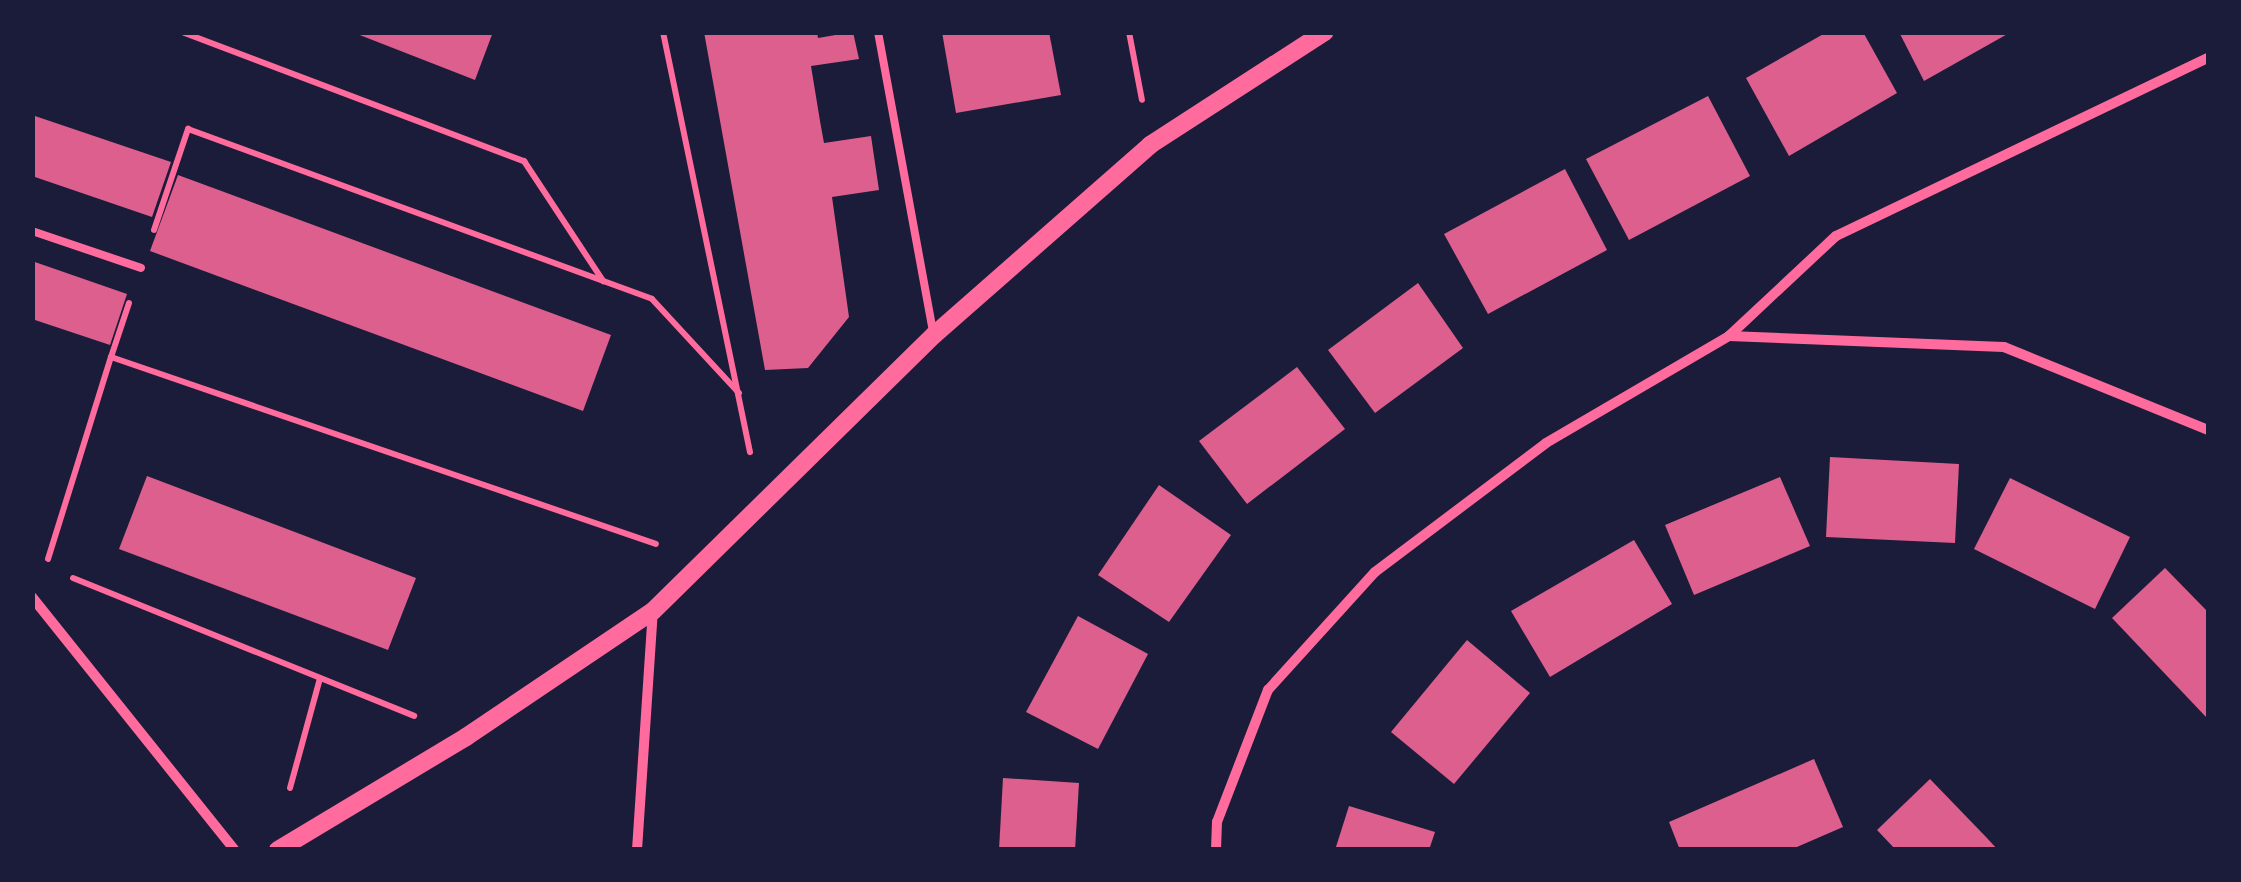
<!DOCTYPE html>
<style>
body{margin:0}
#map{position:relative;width:2241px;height:882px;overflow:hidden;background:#1b1b3a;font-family:Quicksand,sans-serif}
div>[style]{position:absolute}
.building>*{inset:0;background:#dd5f8e}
.path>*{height:6px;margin:-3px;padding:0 3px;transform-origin:3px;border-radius:3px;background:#ff6b9d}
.service>*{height:8px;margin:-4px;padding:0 4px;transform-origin:4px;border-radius:4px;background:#ff6b9d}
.minor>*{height:10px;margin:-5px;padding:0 5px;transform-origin:5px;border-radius:5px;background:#ff6b9d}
.tertiary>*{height:18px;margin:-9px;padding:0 9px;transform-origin:9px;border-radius:9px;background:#ff6b9d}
span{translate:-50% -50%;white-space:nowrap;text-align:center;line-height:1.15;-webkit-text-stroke:8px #1b1b3a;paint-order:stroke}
.frame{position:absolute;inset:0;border:35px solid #1b1b3a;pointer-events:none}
</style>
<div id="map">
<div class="building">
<i style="clip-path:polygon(352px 32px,493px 32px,475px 80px)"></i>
<i style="clip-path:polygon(704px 32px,817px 32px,818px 38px,853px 32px,859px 59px,811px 66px,820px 121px,824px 143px,871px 136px,879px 190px,832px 197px,849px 317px,808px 368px,765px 370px)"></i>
<i style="clip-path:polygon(942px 32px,1049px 32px,1061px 95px,956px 113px)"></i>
<i style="clip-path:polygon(1827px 32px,1863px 32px,1897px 93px,1789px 156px,1746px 78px)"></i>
<i style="clip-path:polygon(1899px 32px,2011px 32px,1924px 81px)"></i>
<i style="clip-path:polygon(1708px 96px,1750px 176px,1629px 240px,1586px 159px)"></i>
<i style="clip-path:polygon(32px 115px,171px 162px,152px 217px,32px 176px)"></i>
<i style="clip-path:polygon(1565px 169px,1607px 250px,1488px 314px,1444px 234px)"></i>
<i style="clip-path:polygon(178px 175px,611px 335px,583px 411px,150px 251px)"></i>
<i style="clip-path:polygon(32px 261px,127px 294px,110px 345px,32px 319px)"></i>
<i style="clip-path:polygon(1418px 283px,1463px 348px,1375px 413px,1328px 350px)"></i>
<i style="clip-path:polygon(1297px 367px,1345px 429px,1247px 504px,1199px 441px)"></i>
<i style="clip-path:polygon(1830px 457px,1959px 464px,1955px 543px,1826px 537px)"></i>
<i style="clip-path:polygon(147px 476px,416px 578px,388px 650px,119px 549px)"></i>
<i style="clip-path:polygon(1780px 477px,1810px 546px,1694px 595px,1665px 525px)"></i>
<i style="clip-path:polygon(2010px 478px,2130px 537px,2095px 609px,1974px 549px)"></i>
<i style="clip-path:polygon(1159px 485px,1231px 535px,1169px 622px,1098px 575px)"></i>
<i style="clip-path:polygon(1634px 540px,1672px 604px,1550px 677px,1511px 611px)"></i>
<i style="clip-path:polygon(2165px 568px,2208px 612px,2206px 717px,2112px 618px)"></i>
<i style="clip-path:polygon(1078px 616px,1148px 654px,1098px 749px,1026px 712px)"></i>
<i style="clip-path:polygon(1467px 640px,1530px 693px,1454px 784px,1391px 732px)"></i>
<i style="clip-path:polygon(1814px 759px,1843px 827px,1790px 850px,1680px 850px,1669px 822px)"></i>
<i style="clip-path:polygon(1003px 778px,1079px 783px,1075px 850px,999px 850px)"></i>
<i style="clip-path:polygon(1930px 779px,1986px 837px,1998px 850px,1896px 850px,1877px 830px)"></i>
<i style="clip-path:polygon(1349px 806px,1435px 832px,1429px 850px,1335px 850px)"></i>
</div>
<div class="path">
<i style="left:182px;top:32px;width:366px;rotate:20.7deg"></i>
<i style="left:524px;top:161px;width:144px;rotate:56.6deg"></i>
<i style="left:663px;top:32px;width:429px;rotate:78.3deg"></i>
<i style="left:1129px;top:32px;width:69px;rotate:79.2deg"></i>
<i style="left:154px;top:230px;width:107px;rotate:-71.4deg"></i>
<i style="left:188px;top:129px;width:494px;rotate:20.1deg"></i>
<i style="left:652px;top:299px;width:128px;rotate:47.2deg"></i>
<i style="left:129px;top:303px;width:57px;rotate:108.4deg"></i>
<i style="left:111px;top:357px;width:576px;rotate:18.94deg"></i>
<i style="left:48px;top:559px;width:212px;rotate:-72.7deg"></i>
<i style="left:73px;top:578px;width:368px;rotate:22deg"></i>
<i style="left:290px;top:788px;width:114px;rotate:-74.7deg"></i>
</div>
<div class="service">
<i style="left:878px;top:32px;width:304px;rotate:79.6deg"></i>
<i style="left:32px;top:231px;width:115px;rotate:18.7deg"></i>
</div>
<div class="minor">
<i style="left:1729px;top:336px;width:146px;rotate:-43.1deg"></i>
<i style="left:1836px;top:236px;width:412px;rotate:-25.6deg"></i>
<i style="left:32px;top:597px;width:324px;rotate:51.3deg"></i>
<i style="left:637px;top:850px;width:239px;rotate:-86.2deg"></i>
<i style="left:1216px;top:850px;width:28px;rotate:-88deg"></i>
<i style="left:1217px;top:822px;width:142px;rotate:-68.9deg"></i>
<i style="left:1268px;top:690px;width:159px;rotate:-47.8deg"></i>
<i style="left:1375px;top:572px;width:214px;rotate:-37deg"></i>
<i style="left:1546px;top:443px;width:212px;rotate:-30.3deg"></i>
<i style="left:1729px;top:336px;width:275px;rotate:2.3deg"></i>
<i style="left:2004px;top:347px;width:220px;rotate:22.1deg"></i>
</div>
<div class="tertiary">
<i style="left:278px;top:850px;width:219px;rotate:-31deg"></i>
<i style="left:466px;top:737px;width:225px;rotate:-34deg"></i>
<i style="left:653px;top:611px;width:394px;rotate:-44.5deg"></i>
<i style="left:934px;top:335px;width:288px;rotate:-41.3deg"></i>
<i style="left:1150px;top:145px;width:208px;rotate:-32.9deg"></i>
</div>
<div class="frame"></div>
</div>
